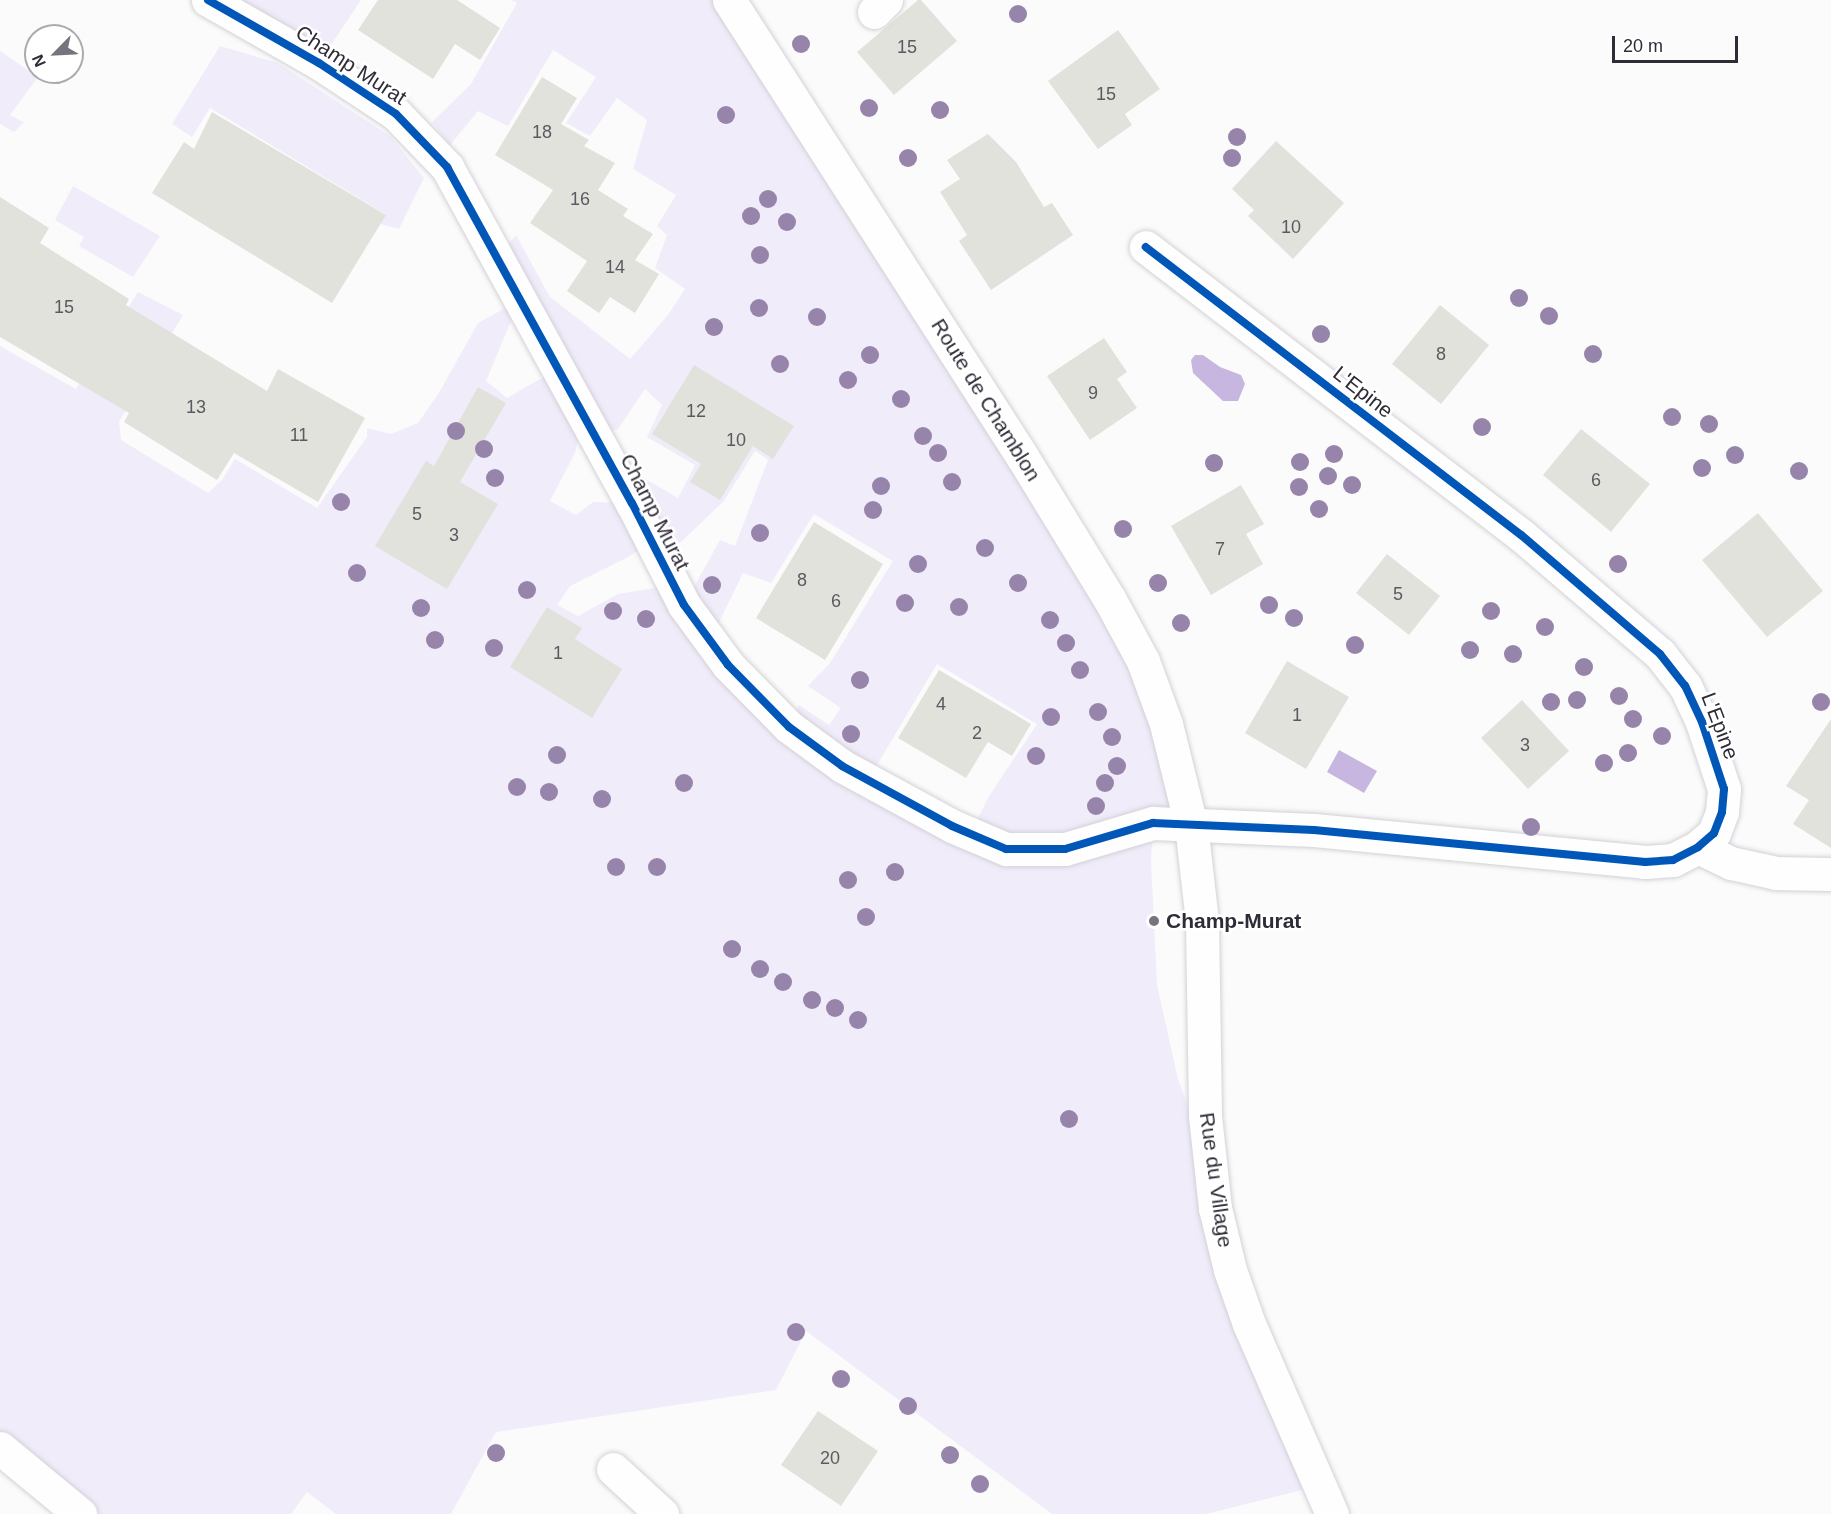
<!DOCTYPE html>
<style>
body{margin:0}
#map{position:relative;width:1831px;height:1514px;overflow:hidden;background:#fbfbfb;font-family:Helvetica,sans-serif}
div>[style]{position:absolute}
.green>*{inset:0;background:#f1ecfa}
.water>*{inset:0;background:#c7b7e0}
.building>*{inset:0;background:#e1e2dc}
.roads{filter:drop-shadow(0 0 2px #d3d1d7) drop-shadow(0 0 2px #d3d1d7)}
.minor>*{height:33px;margin:-16.5px;padding:0 16.5px;transform-origin:16.5px;border-radius:16.5px;background:#fefefe}
.cycleway>*{height:8px;margin:-4px;padding:0 4px;transform-origin:4px;border-radius:4px;background:#0057b8}
.trees>*{width:18px;height:18px;margin:-9px;border-radius:50%;background:#9684aa}
.dots>*{width:16px;height:16px;translate:-50% -50%;box-sizing:border-box;border:3px solid #fff;border-radius:50%}
span{translate:-50% -50%;white-space:nowrap;text-align:center;line-height:1.15;-webkit-text-stroke:5px #fff;paint-order:stroke}
.number-label{font-size:18px;color:#5c5960}
.number-label span{-webkit-text-stroke-width:0}
.street-label{font-size:21px;color:#2f2b37}
.poi-label{font-size:21px;color:#2f2b37;font-weight:700}
.left{translate:0 -50%;text-align:left}
.north{position:absolute;left:24px;top:24px;width:60px;height:60px;box-sizing:border-box;background:#fff;border:2px solid #acaaaf;border-radius:50%;rotate:246deg;font-size:16px;font-weight:700;line-height:24px;text-align:center;color:#2f2b37}
.north::after{content:'';display:block;margin:auto;width:21px;height:27px;background:#76747c;clip-path:polygon(50% 0,100% 100%,50% 72%,0 100%)}
.scale{position:absolute;left:1612px;top:36px;width:126px;height:27px;box-sizing:border-box;border:3px solid #2f2b37;border-top:0;padding-left:8px;font-size:18px;line-height:21px;white-space:nowrap;color:#2f2b37;-webkit-text-stroke:4px #fff;paint-order:stroke}
</style>
<div id="map">
<div class="green">
<i style="clip-path:polygon(208px 0,361px 0,319px 63px)"></i>
<i style="clip-path:polygon(evenodd,511px 0,729px 0,1110px 600px,1191px 825px,1153px 824px,1151px 861px,1157px 985px,1178px 1079px,1212px 1172px,1318px 1486px,1206px 1514px,1052px 1514px,806px 1331px,776px 1390px,496px 1432px,451px 1514px,336px 1514px,307px 1492px,291px 1514px,88px 1514px,0 1445px,0 346px,76px 389px,138px 292px,183px 315px,119px 422px,121px 440px,208px 493px,222px 480px,235px 459px,317px 508px,367px 437px,367px 428px,391px 434px,418px 423px,440px 391px,478px 323px,519px 301px,496px 259px,516px 235px,550px 297px,630px 359px,668px 315px,685px 289px,655px 268px,667px 235px,657px 226px,676px 195px,633px 169px,647px 120px,617px 98px,590px 136px,566px 123px,596px 77px,553px 50px,508px 126px,478px 111px,450px 145px,432px 122px,471px 84px,517px 3px,511px 0,519px 302px,559px 373px,540px 379px,507px 398px,486px 381px,519px 302px,511px 0,645px 389px,662px 405px,647px 437px,695px 465px,678px 498px,634px 472px,632px 503px,593px 502px,576px 515px,550px 501px,575px 453px,583px 416px,595px 436px,618px 429px,645px 389px,511px 0,755px 451px,768px 460px,735px 546px,720px 540px,684px 605px,672px 585px,618px 594px,578px 616px,557px 605px,570px 586px,630px 556px,650px 542px,661px 561px,724px 501px,755px 451px,511px 0,814px 514px,893px 561px,830px 663px,808px 686px,841px 708px,829px 725px,799px 705px,789px 727px,710px 641px,743px 573px,771px 583px,814px 514px,511px 0,937px 664px,1037px 724px,989px 796px,970px 834px,868px 780px,937px 664px)"></i>
<i style="clip-path:polygon(220px 46px,278px 63px,390px 136px,424px 178px,399px 229px,380px 224px,385px 214px,210px 108px,192px 137px,172px 124px)"></i>
<i style="clip-path:polygon(0 51px,38px 77px,10px 115px,24px 122px,14px 132px,0 124px)"></i>
<i style="clip-path:polygon(73px 186px,160px 236px,133px 277px,79px 246px,84px 237px,55px 220px)"></i>
</div>
<div class="water">
<i style="clip-path:polygon(1195px 355px,1203px 355px,1220px 367px,1241px 375px,1245px 384px,1238px 401px,1223px 401px,1193px 373px,1191px 360px)"></i>
<i style="clip-path:polygon(1339px 750px,1377px 771px,1364px 793px,1327px 772px)"></i>
</div>
<div class="building">
<i style="clip-path:polygon(378px 0,457px 0,500px 28px,480px 60px,455px 44px,433px 79px,358px 30px)"></i>
<i style="clip-path:polygon(918px 0,921px 0,957px 41px,894px 95px,857px 52px)"></i>
<i style="clip-path:polygon(1118px 30px,1160px 89px,1125px 114px,1132px 125px,1098px 149px,1048px 81px)"></i>
<i style="clip-path:polygon(542px 77px,577px 98px,561px 124px,589px 140px,584px 146px,615px 163px,598px 190px,628px 209px,623px 216px,653px 234px,635px 260px,659px 274px,635px 313px,610px 297px,599px 313px,567px 291px,587px 261px,530px 223px,553px 190px,495px 155px)"></i>
<i style="clip-path:polygon(212px 112px,386px 215px,332px 303px,152px 193px,184px 142px,194px 149px)"></i>
<i style="clip-path:polygon(988px 134px,1016px 162px,1044px 207px,1052px 203px,1073px 235px,991px 290px,959px 241px,967px 235px,940px 192px,960px 179px,947px 160px)"></i>
<i style="clip-path:polygon(1276px 141px,1344px 203px,1293px 259px,1248px 216px,1254px 210px,1232px 189px)"></i>
<i style="clip-path:polygon(0 197px,49px 228px,40px 243px,129px 299px,126px 305px,267px 391px,278px 369px,365px 418px,318px 502px,234px 453px,217px 480px,124px 422px,129px 413px,0 337px)"></i>
<i style="clip-path:polygon(1440px 305px,1489px 345px,1441px 404px,1392px 364px)"></i>
<i style="clip-path:polygon(1104px 338px,1127px 372px,1117px 379px,1137px 408px,1090px 440px,1047px 376px)"></i>
<i style="clip-path:polygon(694px 365px,794px 426px,773px 459px,753px 446px,720px 500px,690px 482px,701px 464px,652px 434px)"></i>
<i style="clip-path:polygon(478px 387px,506px 403px,460px 482px,498px 504px,447px 589px,375px 546px,426px 461px,434px 466px)"></i>
<i style="clip-path:polygon(1581px 429px,1650px 484px,1611px 532px,1543px 475px)"></i>
<i style="clip-path:polygon(1241px 485px,1264px 524px,1246px 534px,1263px 564px,1211px 595px,1171px 526px)"></i>
<i style="clip-path:polygon(1758px 513px,1823px 591px,1767px 637px,1702px 560px)"></i>
<i style="clip-path:polygon(814px 522px,883px 564px,825px 660px,756px 618px)"></i>
<i style="clip-path:polygon(1387px 554px,1440px 596px,1409px 635px,1356px 593px)"></i>
<i style="clip-path:polygon(547px 607px,582px 628px,575px 639px,622px 669px,592px 718px,510px 667px)"></i>
<i style="clip-path:polygon(1287px 661px,1349px 697px,1306px 769px,1245px 733px)"></i>
<i style="clip-path:polygon(939px 670px,1031px 724px,1012px 756px,988px 742px,966px 778px,898px 738px)"></i>
<i style="clip-path:polygon(1522px 700px,1569px 751px,1528px 789px,1481px 738px)"></i>
<i style="clip-path:polygon(1831px 719px,1831px 848px,1793px 824px,1809px 800px,1786px 786px)"></i>
<i style="clip-path:polygon(818px 1411px,878px 1451px,841px 1506px,781px 1465px)"></i>
</div>
<div class="roads">
<div class="minor">
<i style="left:208px;top:0;width:128px;rotate:29.6deg"></i>
<i style="left:319px;top:63px;width:92px;rotate:33.5deg"></i>
<i style="left:396px;top:114px;width:74px;rotate:46.1deg"></i>
<i style="left:447px;top:167px;width:384px;rotate:61.2deg"></i>
<i style="left:632px;top:503px;width:114px;rotate:63deg"></i>
<i style="left:684px;top:605px;width:74px;rotate:53.7deg"></i>
<i style="left:728px;top:665px;width:87px;rotate:45.5deg"></i>
<i style="left:789px;top:727px;width:66px;rotate:36.3deg"></i>
<i style="left:842px;top:766px;width:125px;rotate:28.6deg"></i>
<i style="left:952px;top:826px;width:59px;rotate:23.1deg"></i>
<i style="left:1006px;top:849px;width:59px"></i>
<i style="left:1065px;top:849px;width:92px;rotate:-16.5deg"></i>
<i style="left:1153px;top:823px;width:161px;rotate:2.5deg"></i>
<i style="left:1314px;top:830px;width:333px;rotate:5.5deg"></i>
<i style="left:1645px;top:862px;width:28px;rotate:-4deg"></i>
<i style="left:1673px;top:860px;width:28px;rotate:-27deg"></i>
<i style="left:1698px;top:847px;width:21px;rotate:-41deg"></i>
<i style="left:1714px;top:833px;width:22px;rotate:-69deg"></i>
<i style="left:1722px;top:812px;width:23px;rotate:-85deg"></i>
<i style="left:1724px;top:789px;width:71px;rotate:-108.2deg"></i>
<i style="left:1702px;top:722px;width:40px;rotate:-115deg"></i>
<i style="left:1685px;top:686px;width:41px;rotate:-128deg"></i>
<i style="left:1660px;top:654px;width:183px;rotate:-139.4deg"></i>
<i style="left:1521px;top:535px;width:473px;rotate:-142.5deg"></i>
<i style="left:729px;top:0;width:544px;rotate:57.3deg"></i>
<i style="left:1023px;top:458px;width:167px;rotate:58.5deg"></i>
<i style="left:1110px;top:600px;width:69px;rotate:61.6deg"></i>
<i style="left:1143px;top:661px;width:67px;rotate:69.9deg"></i>
<i style="left:1166px;top:724px;width:104px;rotate:76.1deg"></i>
<i style="left:1191px;top:825px;width:98px;rotate:83.5deg"></i>
<i style="left:1202px;top:922px;width:194px;rotate:89.1deg"></i>
<i style="left:1205px;top:1116px;width:93px;rotate:83.8deg"></i>
<i style="left:1215px;top:1208px;width:64px;rotate:76.4deg"></i>
<i style="left:1230px;top:1270px;width:57px;rotate:70.6deg"></i>
<i style="left:1249px;top:1324px;width:207px;rotate:66.4deg"></i>
<i style="left:874px;top:12px;width:17px;rotate:-45deg"></i>
<i style="left:1698px;top:847px;width:37px;rotate:26deg"></i>
<i style="left:1731px;top:863px;width:46px;rotate:12.5deg"></i>
<i style="left:1776px;top:873px;width:55px;rotate:1deg"></i>
<i style="left:0;top:1448px;width:104px;rotate:39.5deg"></i>
<i style="left:613px;top:1469px;width:67px;rotate:42.6deg"></i>
</div>
</div>
<div class="cycleway">
<i style="left:208px;top:0;width:128px;rotate:29.6deg"></i>
<i style="left:319px;top:63px;width:92px;rotate:33.5deg"></i>
<i style="left:396px;top:114px;width:74px;rotate:46.1deg"></i>
<i style="left:447px;top:167px;width:384px;rotate:61.2deg"></i>
<i style="left:632px;top:503px;width:114px;rotate:63deg"></i>
<i style="left:684px;top:605px;width:74px;rotate:53.7deg"></i>
<i style="left:728px;top:665px;width:87px;rotate:45.5deg"></i>
<i style="left:789px;top:727px;width:66px;rotate:36.3deg"></i>
<i style="left:842px;top:766px;width:125px;rotate:28.6deg"></i>
<i style="left:952px;top:826px;width:59px;rotate:23.1deg"></i>
<i style="left:1006px;top:849px;width:59px"></i>
<i style="left:1065px;top:849px;width:92px;rotate:-16.5deg"></i>
<i style="left:1153px;top:823px;width:161px;rotate:2.5deg"></i>
<i style="left:1314px;top:830px;width:333px;rotate:5.5deg"></i>
<i style="left:1645px;top:862px;width:28px;rotate:-4deg"></i>
<i style="left:1673px;top:860px;width:28px;rotate:-27deg"></i>
<i style="left:1698px;top:847px;width:21px;rotate:-41deg"></i>
<i style="left:1714px;top:833px;width:22px;rotate:-69deg"></i>
<i style="left:1722px;top:812px;width:23px;rotate:-85deg"></i>
<i style="left:1724px;top:789px;width:71px;rotate:-108.2deg"></i>
<i style="left:1702px;top:722px;width:40px;rotate:-115deg"></i>
<i style="left:1685px;top:686px;width:41px;rotate:-128deg"></i>
<i style="left:1660px;top:654px;width:183px;rotate:-139.4deg"></i>
<i style="left:1521px;top:535px;width:473px;rotate:-142.5deg"></i>
</div>
<div class="trees">
<i style="left:1018px;top:14px"></i>
<i style="left:801px;top:44px"></i>
<i style="left:869px;top:108px"></i>
<i style="left:940px;top:110px"></i>
<i style="left:726px;top:115px"></i>
<i style="left:1237px;top:137px"></i>
<i style="left:908px;top:158px"></i>
<i style="left:1232px;top:158px"></i>
<i style="left:768px;top:199px"></i>
<i style="left:751px;top:216px"></i>
<i style="left:787px;top:222px"></i>
<i style="left:760px;top:255px"></i>
<i style="left:1519px;top:298px"></i>
<i style="left:759px;top:308px"></i>
<i style="left:1549px;top:316px"></i>
<i style="left:817px;top:317px"></i>
<i style="left:714px;top:327px"></i>
<i style="left:1321px;top:334px"></i>
<i style="left:1593px;top:354px"></i>
<i style="left:870px;top:355px"></i>
<i style="left:780px;top:364px"></i>
<i style="left:848px;top:380px"></i>
<i style="left:901px;top:399px"></i>
<i style="left:1672px;top:417px"></i>
<i style="left:1709px;top:424px"></i>
<i style="left:1482px;top:427px"></i>
<i style="left:456px;top:431px"></i>
<i style="left:923px;top:436px"></i>
<i style="left:484px;top:449px"></i>
<i style="left:938px;top:453px"></i>
<i style="left:1334px;top:454px"></i>
<i style="left:1735px;top:455px"></i>
<i style="left:1300px;top:462px"></i>
<i style="left:1214px;top:463px"></i>
<i style="left:1702px;top:468px"></i>
<i style="left:1799px;top:471px"></i>
<i style="left:1328px;top:476px"></i>
<i style="left:495px;top:478px"></i>
<i style="left:952px;top:482px"></i>
<i style="left:1352px;top:485px"></i>
<i style="left:881px;top:486px"></i>
<i style="left:1299px;top:487px"></i>
<i style="left:341px;top:502px"></i>
<i style="left:1319px;top:509px"></i>
<i style="left:873px;top:510px"></i>
<i style="left:1123px;top:529px"></i>
<i style="left:760px;top:533px"></i>
<i style="left:985px;top:548px"></i>
<i style="left:918px;top:564px"></i>
<i style="left:1618px;top:564px"></i>
<i style="left:357px;top:573px"></i>
<i style="left:1018px;top:583px"></i>
<i style="left:1158px;top:583px"></i>
<i style="left:712px;top:585px"></i>
<i style="left:527px;top:590px"></i>
<i style="left:905px;top:603px"></i>
<i style="left:1269px;top:605px"></i>
<i style="left:959px;top:607px"></i>
<i style="left:421px;top:608px"></i>
<i style="left:613px;top:611px"></i>
<i style="left:1491px;top:611px"></i>
<i style="left:1294px;top:618px"></i>
<i style="left:646px;top:619px"></i>
<i style="left:1050px;top:620px"></i>
<i style="left:1181px;top:623px"></i>
<i style="left:1545px;top:627px"></i>
<i style="left:435px;top:640px"></i>
<i style="left:1066px;top:643px"></i>
<i style="left:1355px;top:645px"></i>
<i style="left:494px;top:648px"></i>
<i style="left:1470px;top:650px"></i>
<i style="left:1513px;top:654px"></i>
<i style="left:1584px;top:667px"></i>
<i style="left:1080px;top:670px"></i>
<i style="left:860px;top:680px"></i>
<i style="left:1619px;top:696px"></i>
<i style="left:1577px;top:700px"></i>
<i style="left:1551px;top:702px"></i>
<i style="left:1821px;top:702px"></i>
<i style="left:1098px;top:712px"></i>
<i style="left:1051px;top:717px"></i>
<i style="left:1633px;top:719px"></i>
<i style="left:851px;top:734px"></i>
<i style="left:1662px;top:736px"></i>
<i style="left:1112px;top:737px"></i>
<i style="left:1628px;top:753px"></i>
<i style="left:557px;top:755px"></i>
<i style="left:1036px;top:756px"></i>
<i style="left:1604px;top:763px"></i>
<i style="left:1117px;top:766px"></i>
<i style="left:684px;top:783px"></i>
<i style="left:1105px;top:783px"></i>
<i style="left:517px;top:787px"></i>
<i style="left:549px;top:792px"></i>
<i style="left:602px;top:799px"></i>
<i style="left:1096px;top:806px"></i>
<i style="left:1531px;top:827px"></i>
<i style="left:616px;top:867px"></i>
<i style="left:657px;top:867px"></i>
<i style="left:895px;top:872px"></i>
<i style="left:848px;top:880px"></i>
<i style="left:866px;top:917px"></i>
<i style="left:732px;top:949px"></i>
<i style="left:760px;top:969px"></i>
<i style="left:783px;top:982px"></i>
<i style="left:812px;top:1000px"></i>
<i style="left:835px;top:1008px"></i>
<i style="left:858px;top:1020px"></i>
<i style="left:1069px;top:1119px"></i>
<i style="left:796px;top:1332px"></i>
<i style="left:841px;top:1379px"></i>
<i style="left:908px;top:1406px"></i>
<i style="left:496px;top:1453px"></i>
<i style="left:950px;top:1455px"></i>
<i style="left:980px;top:1484px"></i>
</div>
<div class="dots">
<i style="left:1154px;top:921px;background:#76747c"></i>
</div>
<div class="number-label">
<span style="left:907px;top:47px">15</span>
<span style="left:1106px;top:94px">15</span>
<span style="left:542px;top:132px">18</span>
<span style="left:580px;top:199px">16</span>
<span style="left:1291px;top:227px">10</span>
<span style="left:615px;top:267px">14</span>
<span style="left:64px;top:307px">15</span>
<span style="left:1441px;top:354px">8</span>
<span style="left:1093px;top:393px">9</span>
<span style="left:196px;top:407px">13</span>
<span style="left:696px;top:411px">12</span>
<span style="left:299px;top:435px">11</span>
<span style="left:736px;top:440px">10</span>
<span style="left:1596px;top:480px">6</span>
<span style="left:417px;top:514px">5</span>
<span style="left:454px;top:535px">3</span>
<span style="left:1220px;top:549px">7</span>
<span style="left:802px;top:580px">8</span>
<span style="left:1398px;top:594px">5</span>
<span style="left:836px;top:601px">6</span>
<span style="left:558px;top:653px">1</span>
<span style="left:941px;top:704px">4</span>
<span style="left:1297px;top:715px">1</span>
<span style="left:977px;top:733px">2</span>
<span style="left:1525px;top:745px">3</span>
<span style="left:830px;top:1458px">20</span>
</div>
<div class="street-label">
<span style="left:351px;top:65px;rotate:33deg">Champ Murat</span>
<span style="left:1363px;top:392px;rotate:38deg">L'Epine</span>
<span style="left:986px;top:400px;rotate:58deg">Route de Chamblon</span>
<span style="left:655px;top:512px;rotate:63deg">Champ Murat</span>
<span style="left:1720px;top:726px;rotate:69deg">L'Epine</span>
<span style="left:1216px;top:1180px;rotate:82deg">Rue du Village</span>
</div>
<div class="poi-label">
<span class="left" style="left:1166px;top:921px">Champ-Murat</span>
</div>
<div class="north">N</div>
<div class="scale">20 m</div>
</div>
